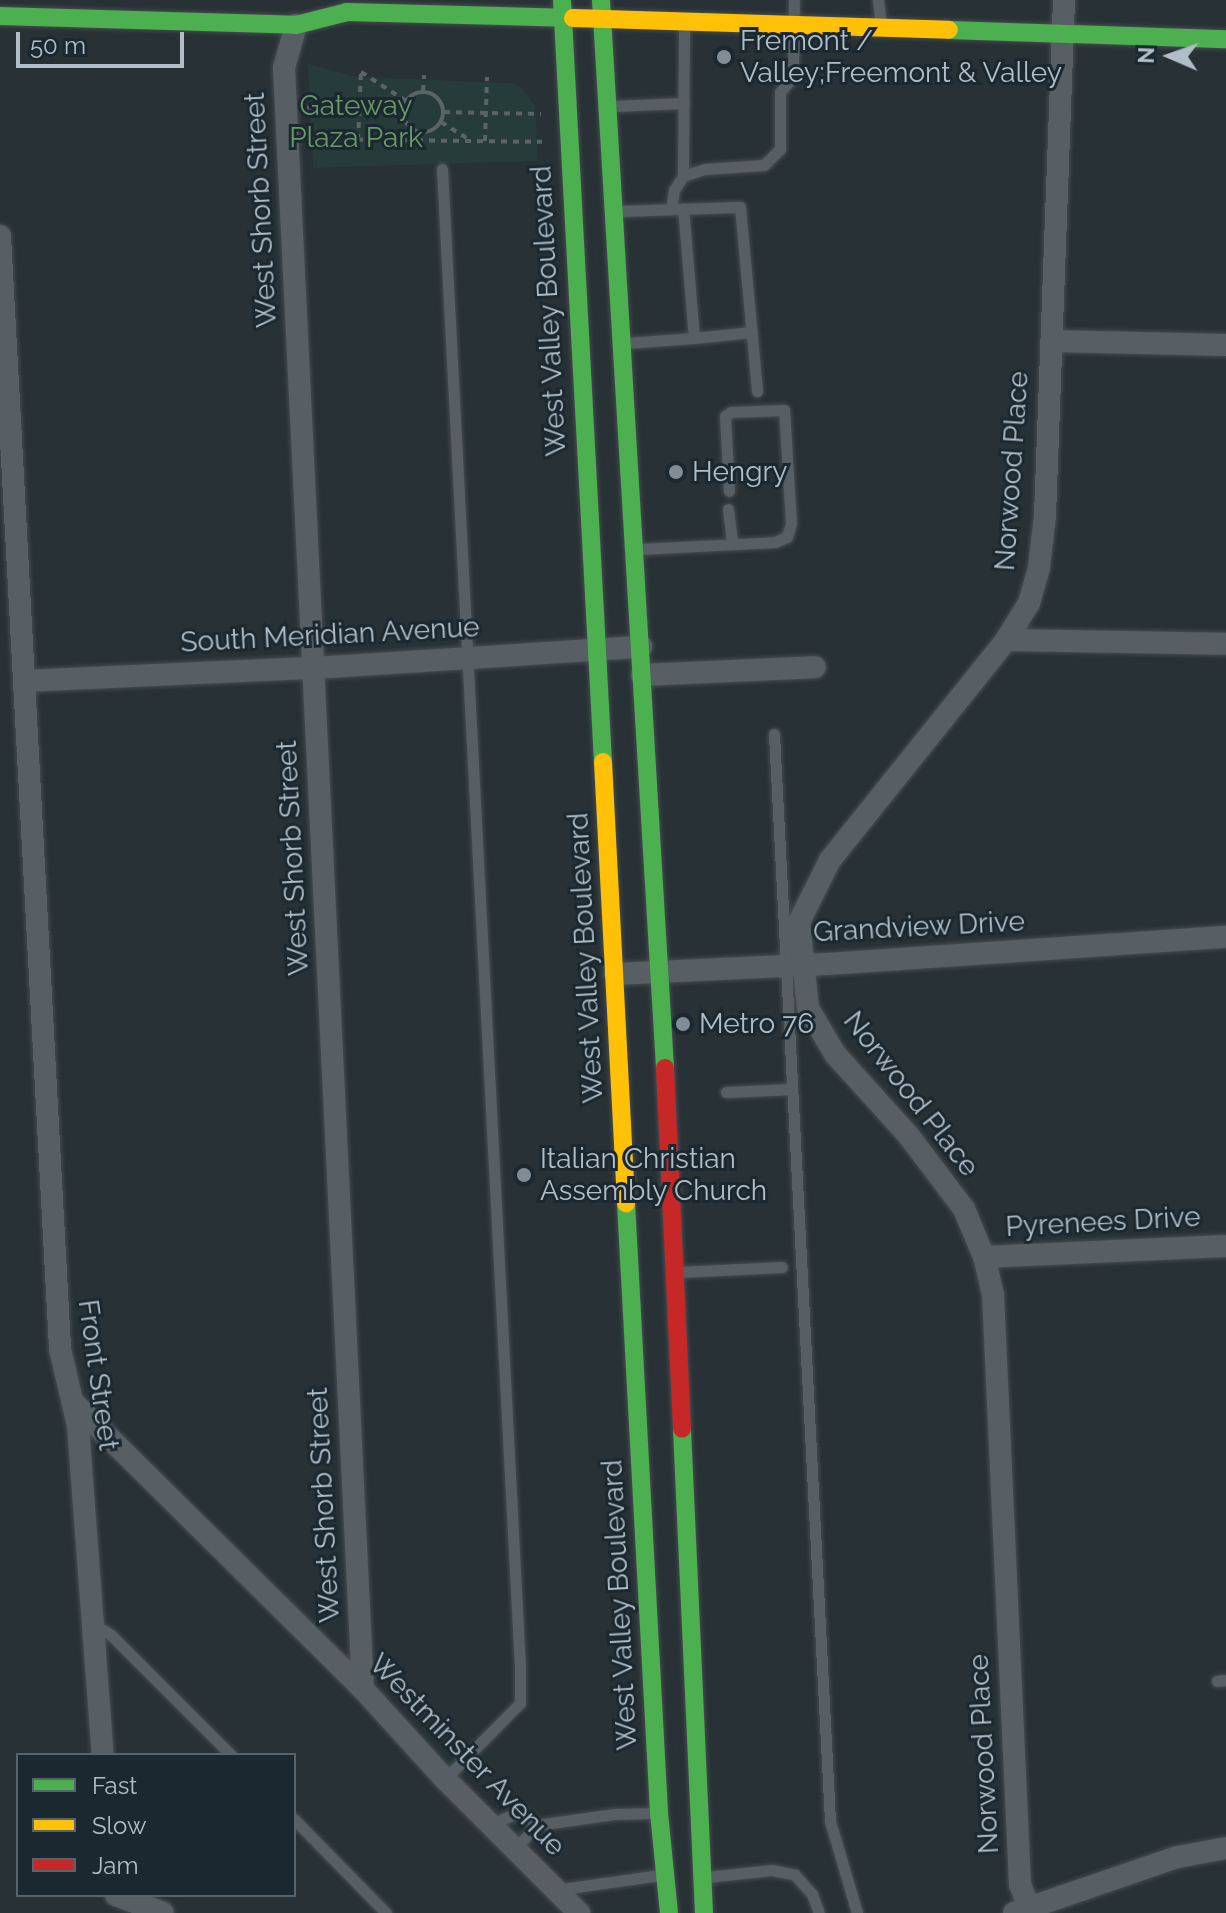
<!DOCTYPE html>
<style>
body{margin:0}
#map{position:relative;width:1226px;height:1913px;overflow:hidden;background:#283135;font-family:Raleway,sans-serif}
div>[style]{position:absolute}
.green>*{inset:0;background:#253c3a}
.path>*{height:4px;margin-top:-2px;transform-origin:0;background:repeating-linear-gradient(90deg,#5b6367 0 6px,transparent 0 12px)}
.path>.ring{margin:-2px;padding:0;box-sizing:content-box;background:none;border:4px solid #5b6367;border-radius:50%}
.roads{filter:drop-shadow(0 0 2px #464c50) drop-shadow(0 0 2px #464c50)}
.lane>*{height:11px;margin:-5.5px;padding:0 5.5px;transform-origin:5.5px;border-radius:5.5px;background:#575f64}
.street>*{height:22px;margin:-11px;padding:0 11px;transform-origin:11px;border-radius:11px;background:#575f64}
.fast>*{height:18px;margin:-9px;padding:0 9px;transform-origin:9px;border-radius:9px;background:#4caf50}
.slow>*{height:18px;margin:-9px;padding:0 9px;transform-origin:9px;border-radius:9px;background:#ffc107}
.jam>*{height:18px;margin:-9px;padding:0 9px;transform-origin:9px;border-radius:9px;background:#c62828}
.dots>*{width:22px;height:22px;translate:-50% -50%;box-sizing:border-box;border:4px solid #1b2830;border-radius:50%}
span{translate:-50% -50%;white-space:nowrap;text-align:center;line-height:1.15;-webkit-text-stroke:6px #1b2830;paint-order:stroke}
.poi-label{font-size:28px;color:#b1bec7}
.left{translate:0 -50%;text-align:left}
.park-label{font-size:28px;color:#679968}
.street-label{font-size:28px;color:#b1bec7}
.legend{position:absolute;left:16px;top:1753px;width:280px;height:144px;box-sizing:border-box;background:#1b2830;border:2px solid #57646c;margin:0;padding:10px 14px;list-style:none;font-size:24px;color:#b1bec7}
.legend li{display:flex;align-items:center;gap:16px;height:40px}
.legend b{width:40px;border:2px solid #57646c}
.north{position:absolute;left:1130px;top:16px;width:80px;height:80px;-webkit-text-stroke:6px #1b2830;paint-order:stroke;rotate:272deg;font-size:22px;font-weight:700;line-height:32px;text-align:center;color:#b1bec7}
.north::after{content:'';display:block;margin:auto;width:28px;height:36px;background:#b1bec7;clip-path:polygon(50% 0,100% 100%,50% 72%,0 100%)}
.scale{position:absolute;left:16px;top:32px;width:168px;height:36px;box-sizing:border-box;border:4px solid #b1bec7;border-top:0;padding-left:10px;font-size:24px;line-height:28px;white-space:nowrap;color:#b1bec7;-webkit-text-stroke:6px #1b2830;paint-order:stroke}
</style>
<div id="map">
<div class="green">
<i style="clip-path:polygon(308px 64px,357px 77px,511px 83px,522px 88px,535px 106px,538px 161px,313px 168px)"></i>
</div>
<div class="path">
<i style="left:361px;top:72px;width:54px;rotate:32.8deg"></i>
<i style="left:423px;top:91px;width:16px;rotate:-86deg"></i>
<i class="ring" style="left:403px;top:92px;width:36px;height:36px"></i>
<i style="left:307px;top:108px;width:96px;rotate:1.2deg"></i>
<i style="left:444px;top:112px;width:97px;rotate:1.2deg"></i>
<i style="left:441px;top:122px;width:34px;rotate:32deg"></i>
<i style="left:309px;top:139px;width:233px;rotate:0.7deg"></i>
<i style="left:358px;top:140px;width:68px;rotate:-87.5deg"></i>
<i style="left:485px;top:141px;width:64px;rotate:-88.2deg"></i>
</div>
<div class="roads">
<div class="lane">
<i style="left:878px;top:0;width:26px;rotate:83deg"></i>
<i style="left:612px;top:106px;width:72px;rotate:-2.4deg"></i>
<i style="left:442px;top:169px;width:1498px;rotate:87.02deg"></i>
<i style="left:520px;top:1665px;width:38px;rotate:90deg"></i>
<i style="left:520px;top:1703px;width:107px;rotate:134.6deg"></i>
<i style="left:683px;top:176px;width:152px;rotate:-89.6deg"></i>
<i style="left:671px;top:209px;width:19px;rotate:-81deg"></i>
<i style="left:674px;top:190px;width:17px;rotate:-57deg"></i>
<i style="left:683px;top:176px;width:23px;rotate:-18deg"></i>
<i style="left:705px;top:169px;width:59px;rotate:-3.9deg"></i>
<i style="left:764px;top:165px;width:23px;rotate:-45deg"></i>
<i style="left:780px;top:149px;width:57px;rotate:-90deg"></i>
<i style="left:780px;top:92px;width:20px;rotate:-49deg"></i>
<i style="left:793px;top:77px;width:77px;rotate:-89.3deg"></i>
<i style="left:618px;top:211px;width:122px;rotate:-1.9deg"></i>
<i style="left:740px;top:207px;width:185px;rotate:84.7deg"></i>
<i style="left:694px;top:338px;width:58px;rotate:-5.9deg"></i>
<i style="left:626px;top:343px;width:68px;rotate:-4.2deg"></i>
<i style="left:694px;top:338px;width:130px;rotate:-94.8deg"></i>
<i style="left:728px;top:509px;width:35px;rotate:83deg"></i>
<i style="left:639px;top:549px;width:136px;rotate:-2.9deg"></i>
<i style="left:775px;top:542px;width:13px;rotate:-23deg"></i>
<i style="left:787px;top:537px;width:15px;rotate:-74deg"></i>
<i style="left:791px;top:523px;width:113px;rotate:-93.5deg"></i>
<i style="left:784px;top:410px;width:53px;rotate:177.8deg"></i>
<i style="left:731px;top:412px;width:7px;rotate:146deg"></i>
<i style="left:725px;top:416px;width:75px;rotate:86.9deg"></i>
<i style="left:774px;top:734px;width:1088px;rotate:87.05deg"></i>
<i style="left:830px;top:1821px;width:96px;rotate:73.6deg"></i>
<i style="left:726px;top:1092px;width:66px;rotate:-2.6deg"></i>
<i style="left:679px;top:1272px;width:103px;rotate:-2.8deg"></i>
<i style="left:93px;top:1624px;width:21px;rotate:31deg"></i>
<i style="left:111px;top:1635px;width:170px;rotate:45deg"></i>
<i style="left:1217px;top:1681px;width:9px;rotate:-6deg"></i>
<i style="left:294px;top:1819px;width:132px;rotate:45.6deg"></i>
<i style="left:491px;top:1824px;width:33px;rotate:-23deg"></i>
<i style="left:521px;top:1811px;width:21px;rotate:41deg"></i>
<i style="left:537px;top:1825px;width:33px;rotate:133deg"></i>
<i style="left:537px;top:1825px;width:78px;rotate:-8.1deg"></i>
<i style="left:614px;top:1814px;width:40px;rotate:-1.4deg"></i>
<i style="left:707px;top:1877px;width:65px;rotate:-6.1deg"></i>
<i style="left:772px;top:1870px;width:24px;rotate:12deg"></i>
<i style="left:795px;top:1875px;width:25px;rotate:48deg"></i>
<i style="left:812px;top:1894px;width:20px;rotate:70deg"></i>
<i style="left:555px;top:1890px;width:106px;rotate:-8.1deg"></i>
</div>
<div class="street">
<i style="left:296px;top:25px;width:45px;rotate:105.6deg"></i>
<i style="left:284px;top:68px;width:1623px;rotate:87.21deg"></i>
<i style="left:0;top:236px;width:1115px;rotate:86.91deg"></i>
<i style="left:60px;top:1349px;width:79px;rotate:76.8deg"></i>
<i style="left:78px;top:1426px;width:330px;rotate:85.7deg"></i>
<i style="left:1052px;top:341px;width:174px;rotate:1.3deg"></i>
<i style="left:1006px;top:640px;width:220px;rotate:1deg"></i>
<i style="left:642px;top:675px;width:173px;rotate:-2.6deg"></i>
<i style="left:24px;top:681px;width:290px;rotate:-2.6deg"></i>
<i style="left:314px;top:668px;width:328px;rotate:-3.7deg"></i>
<i style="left:615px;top:974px;width:212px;rotate:-2.7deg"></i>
<i style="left:827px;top:964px;width:400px;rotate:-3.9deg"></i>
<i style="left:984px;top:1257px;width:242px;rotate:-2.6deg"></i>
<i style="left:73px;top:1402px;width:408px;rotate:44.7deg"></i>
<i style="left:363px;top:1689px;width:122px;rotate:47.7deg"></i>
<i style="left:445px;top:1779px;width:190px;rotate:45deg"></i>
<i style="left:116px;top:1895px;width:50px;rotate:21deg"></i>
<i style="left:1014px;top:1913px;width:173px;rotate:-18.9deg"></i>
<i style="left:1178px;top:1857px;width:49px;rotate:-10.6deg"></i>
<i style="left:1031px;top:1913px;width:31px;rotate:-111deg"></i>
<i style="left:1020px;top:1884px;width:590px;rotate:-92.62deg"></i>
<i style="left:993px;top:1295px;width:39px;rotate:-103deg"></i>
<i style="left:984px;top:1257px;width:52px;rotate:-112.6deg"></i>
<i style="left:964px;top:1209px;width:91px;rotate:-127deg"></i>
<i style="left:909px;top:1136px;width:110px;rotate:-132.1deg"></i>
<i style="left:835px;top:1054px;width:53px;rotate:-120.4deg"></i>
<i style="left:808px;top:1008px;width:86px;rotate:-96deg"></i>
<i style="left:799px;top:922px;width:69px;rotate:-63.4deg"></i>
<i style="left:830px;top:860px;width:282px;rotate:-51.3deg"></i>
<i style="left:1006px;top:640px;width:44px;rotate:-58.1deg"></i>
<i style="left:1029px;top:603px;width:37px;rotate:-74deg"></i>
<i style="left:1039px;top:567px;width:51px;rotate:-83.3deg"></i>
<i style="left:1045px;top:516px;width:516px;rotate:-87.89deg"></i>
</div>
<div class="fast">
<i style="left:562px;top:0;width:763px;rotate:86.92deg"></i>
<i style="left:601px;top:0;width:1070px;rotate:86.57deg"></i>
<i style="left:0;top:16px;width:296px;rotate:1.7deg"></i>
<i style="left:296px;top:25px;width:53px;rotate:-14.3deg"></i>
<i style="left:347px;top:12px;width:226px;rotate:1.5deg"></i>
<i style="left:949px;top:30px;width:277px;rotate:1.9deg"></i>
<i style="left:626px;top:1203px;width:611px;rotate:86.9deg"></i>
<i style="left:659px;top:1813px;width:100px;rotate:84.3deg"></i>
<i style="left:682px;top:1429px;width:484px;rotate:87.4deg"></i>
</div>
<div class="slow">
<i style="left:573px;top:18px;width:376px;rotate:1.8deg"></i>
<i style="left:603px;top:762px;width:442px;rotate:87deg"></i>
</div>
<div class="jam">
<i style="left:665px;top:1068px;width:361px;rotate:87.3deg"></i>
</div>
</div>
<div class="dots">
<i style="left:724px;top:57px;background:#818d94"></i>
<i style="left:676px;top:472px;background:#818d94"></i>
<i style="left:683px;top:1024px;background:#818d94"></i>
<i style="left:524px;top:1175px;background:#818d94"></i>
</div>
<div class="poi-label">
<span class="left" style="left:740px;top:57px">Fremont /<br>Valley;Freemont &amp; Valley</span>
<span class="left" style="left:692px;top:472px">Hengry</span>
<span class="left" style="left:699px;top:1024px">Metro 76</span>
<span class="left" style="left:540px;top:1175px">Italian Christian<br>Assembly Church</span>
</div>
<div class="park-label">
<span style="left:356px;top:122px">Gateway<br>Plaza Park</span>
</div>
<div class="street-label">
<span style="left:261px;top:210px;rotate:-93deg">West Shorb Street</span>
<span style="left:549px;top:311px;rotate:-93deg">West Valley Boulevard</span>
<span style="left:1012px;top:471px;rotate:-86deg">Norwood Place</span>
<span style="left:330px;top:635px;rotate:-3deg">South Meridian Avenue</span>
<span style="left:293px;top:858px;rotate:-93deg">West Shorb Street</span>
<span style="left:919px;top:927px;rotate:-3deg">Grandview Drive</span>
<span style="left:586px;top:958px;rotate:-93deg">West Valley Boulevard</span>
<span style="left:911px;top:1094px;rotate:52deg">Norwood Place</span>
<span style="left:1103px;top:1222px;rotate:-3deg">Pyrenees Drive</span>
<span style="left:98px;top:1375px;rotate:82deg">Front Street</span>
<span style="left:324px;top:1505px;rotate:-93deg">West Shorb Street</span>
<span style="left:620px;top:1605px;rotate:-93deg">West Valley Boulevard</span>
<span style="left:984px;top:1754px;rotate:-93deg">Norwood Place</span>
<span style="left:467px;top:1755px;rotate:46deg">Westminster Avenue</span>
</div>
<ul class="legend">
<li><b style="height:10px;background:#4caf50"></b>Fast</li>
<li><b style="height:10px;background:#ffc107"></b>Slow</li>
<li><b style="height:10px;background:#c62828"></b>Jam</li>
</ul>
<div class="north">N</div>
<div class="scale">50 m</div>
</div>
